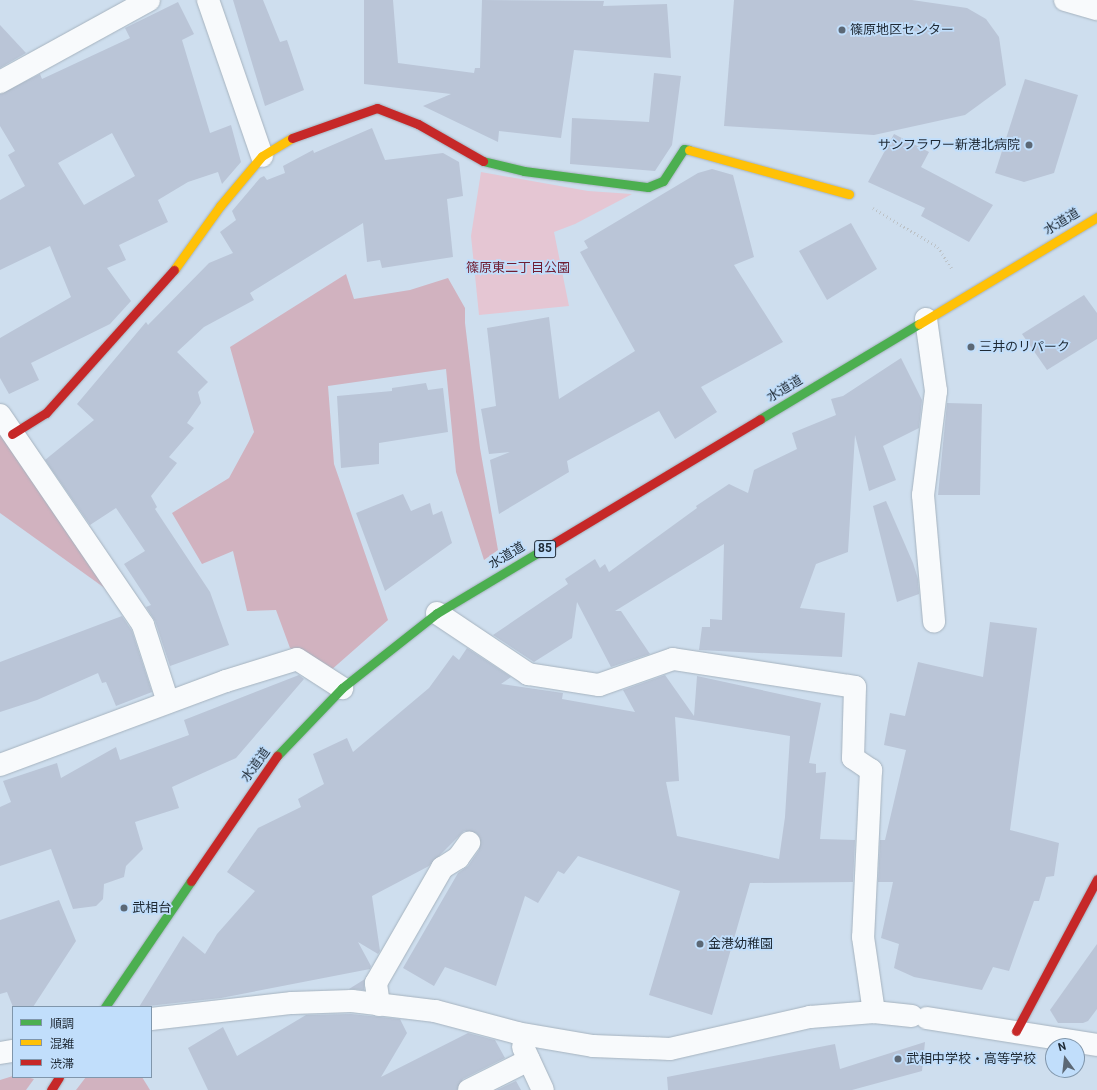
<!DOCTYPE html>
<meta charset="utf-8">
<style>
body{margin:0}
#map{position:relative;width:1097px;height:1090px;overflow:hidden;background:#cedeee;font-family:Roboto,"Noto Sans JP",sans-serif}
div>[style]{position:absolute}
.green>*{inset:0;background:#e5c6d3}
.forest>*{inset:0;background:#d1b2bf}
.building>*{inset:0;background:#bac5d7}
.path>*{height:2.5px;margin-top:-1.25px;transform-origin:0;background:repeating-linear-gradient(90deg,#bdc3c8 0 1px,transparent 0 4px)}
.roads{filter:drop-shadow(0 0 1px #a6b3bf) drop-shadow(0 0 1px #a6b3bf)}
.street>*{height:22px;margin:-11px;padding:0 11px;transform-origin:11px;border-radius:11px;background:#f8fafc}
.fast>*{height:9px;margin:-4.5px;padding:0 4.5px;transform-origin:4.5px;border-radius:4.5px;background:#4caf50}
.slow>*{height:9px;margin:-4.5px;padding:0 4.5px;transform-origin:4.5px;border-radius:4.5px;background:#ffc107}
.jam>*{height:9px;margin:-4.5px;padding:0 4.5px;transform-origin:4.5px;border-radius:4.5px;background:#c62828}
.dots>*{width:11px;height:11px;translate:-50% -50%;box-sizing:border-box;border:2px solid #c1defb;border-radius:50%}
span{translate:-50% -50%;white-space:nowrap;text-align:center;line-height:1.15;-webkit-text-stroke:3.5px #c1defb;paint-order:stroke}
.shield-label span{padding:1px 3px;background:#c1defb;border:1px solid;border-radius:3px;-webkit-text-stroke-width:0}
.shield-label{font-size:12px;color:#1e2934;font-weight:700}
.poi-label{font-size:13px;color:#1e2934}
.left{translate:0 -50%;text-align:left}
.right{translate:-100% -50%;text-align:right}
.street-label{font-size:13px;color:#1e2934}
.park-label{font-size:13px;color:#701e33}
.legend{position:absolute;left:12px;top:1006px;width:140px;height:72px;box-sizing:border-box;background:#c1defb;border:1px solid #8096ab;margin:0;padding:5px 7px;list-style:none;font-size:12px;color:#1e2934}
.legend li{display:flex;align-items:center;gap:8px;height:20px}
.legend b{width:20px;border:1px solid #8096ab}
.north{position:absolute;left:1045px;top:1038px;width:40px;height:40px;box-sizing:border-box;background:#c1defb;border:1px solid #8096ab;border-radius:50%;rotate:345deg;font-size:11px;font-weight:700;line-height:16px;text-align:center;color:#1e2934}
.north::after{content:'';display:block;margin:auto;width:14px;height:18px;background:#5c6875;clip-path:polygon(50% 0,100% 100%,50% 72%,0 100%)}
</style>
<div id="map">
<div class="green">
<i style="clip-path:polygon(481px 172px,588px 191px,632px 194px,575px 224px,554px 232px,569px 306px,479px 315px,471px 236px)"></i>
</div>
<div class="forest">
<i style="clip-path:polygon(346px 274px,354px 299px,410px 290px,448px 278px,465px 308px,465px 323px,480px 448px,498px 550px,484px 560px,456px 472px,446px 369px,328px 386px,334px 464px,388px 620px,330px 671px,290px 648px,276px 610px,247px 611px,233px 551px,202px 564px,172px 513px,229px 478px,254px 432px,230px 347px)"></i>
<i style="clip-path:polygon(0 429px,106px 589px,0 513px)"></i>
<i style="clip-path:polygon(13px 1076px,27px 1077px,34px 1079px,26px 1090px,0 1090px,0 1080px)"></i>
<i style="clip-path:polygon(86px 1077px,142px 1077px,150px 1090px,76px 1090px)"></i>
</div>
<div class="building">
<i style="clip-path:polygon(233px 0,263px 0,280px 42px,287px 40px,304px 90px,265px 106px)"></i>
<i style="clip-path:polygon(364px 0,393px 0,398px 63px,474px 73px,475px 68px,480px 68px,482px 0,604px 1px,603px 6px,667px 4px,671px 58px,574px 50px,561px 138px,499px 131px,498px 142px,423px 106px,451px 94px,364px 84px)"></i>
<i style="clip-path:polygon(734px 0,912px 0,967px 8px,986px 19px,999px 37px,1006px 85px,965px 115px,874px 135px,724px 126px)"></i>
<i style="clip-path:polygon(evenodd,178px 2px,194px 34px,182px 40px,210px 133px,231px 125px,241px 162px,222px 184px,218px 172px,188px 182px,158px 200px,168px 222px,119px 245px,126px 260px,107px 268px,131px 301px,110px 324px,31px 363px,39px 380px,9px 394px,0 378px,0 338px,71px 297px,50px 246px,0 270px,0 200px,25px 186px,8px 155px,15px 151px,0 126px,0 94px,40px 74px,42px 79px,130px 38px,125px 28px,178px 2px,112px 133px,135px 176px,84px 205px,58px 163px,112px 133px)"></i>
<i style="clip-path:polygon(0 25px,26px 53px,0 68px)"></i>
<i style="clip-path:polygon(654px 73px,681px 76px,672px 145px,655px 171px,570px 164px,572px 118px,649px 122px)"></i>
<i style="clip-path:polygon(1025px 79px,1078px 95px,1054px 173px,1024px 182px,995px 173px)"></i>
<i style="clip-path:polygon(372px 128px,385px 160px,443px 153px,459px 162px,463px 196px,447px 199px,453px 257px,382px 268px,380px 260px,367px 262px,363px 223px,250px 293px,254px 300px,204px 327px,177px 352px,208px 382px,198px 392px,201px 403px,187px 423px,194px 428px,169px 457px,177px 463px,151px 496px,157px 507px,155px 509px,210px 592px,229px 645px,170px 666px,155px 621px,146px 607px,151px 605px,124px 564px,145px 551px,116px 508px,90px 525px,45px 460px,94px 420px,77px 404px,146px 322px,148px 325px,209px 263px,233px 253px,220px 232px,236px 220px,232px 211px,260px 178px,264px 176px,267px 180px,285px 173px,283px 166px,313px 150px,314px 153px)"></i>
<i style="clip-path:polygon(894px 134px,929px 152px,921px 167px,993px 205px,969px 242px,921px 216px,925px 208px,868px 182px)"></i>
<i style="clip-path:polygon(712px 169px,733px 175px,754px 257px,734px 265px,783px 342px,701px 387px,717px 412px,675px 439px,659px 411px,567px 461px,569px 472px,499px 514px,490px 460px,510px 452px,489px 454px,481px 409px,496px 406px,487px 328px,549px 317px,559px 399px,635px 351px,580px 252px,588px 248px,584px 241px,698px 173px)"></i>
<i style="clip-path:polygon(851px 223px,877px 269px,827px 300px,799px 251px)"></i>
<i style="clip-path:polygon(1084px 295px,1097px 313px,1097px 339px,1047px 370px,1022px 334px)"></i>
<i style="clip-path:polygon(901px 358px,922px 400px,919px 428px,883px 446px,896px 480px,869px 491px,855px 435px,848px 552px,816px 564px,800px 608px,845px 613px,842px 657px,699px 650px,702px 627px,710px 627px,710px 619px,722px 620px,724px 544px,615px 611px,621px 611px,650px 654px,611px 667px,577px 602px,572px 638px,534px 662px,493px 635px,568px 584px,565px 579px,595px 559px,600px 568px,605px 564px,609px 572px,697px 508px,696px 506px,729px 484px,748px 493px,754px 470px,797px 449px,792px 433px,836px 415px,831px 399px,843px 396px)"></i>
<i style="clip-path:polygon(426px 383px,428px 390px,443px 388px,448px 432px,379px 443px,379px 464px,341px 468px,337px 396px,392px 391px,392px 388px)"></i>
<i style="clip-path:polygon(947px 403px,982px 404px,980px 495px,938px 495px)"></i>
<i style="clip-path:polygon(403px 494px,411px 511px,430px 503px,433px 515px,442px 511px,452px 543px,385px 591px,356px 513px)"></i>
<i style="clip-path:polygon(886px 501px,913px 563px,918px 579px,919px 594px,897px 602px,873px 506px)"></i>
<i style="clip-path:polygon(122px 616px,132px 631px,152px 692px,116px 706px,106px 682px,102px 683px,98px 673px,37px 700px,0 712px,0 662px)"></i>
<i style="clip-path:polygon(990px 622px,1037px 628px,1010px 830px,1059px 843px,1054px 876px,1046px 877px,1039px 901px,1034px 901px,1009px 971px,993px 967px,982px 990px,914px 977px,894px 968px,899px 944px,881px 938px,893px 882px,878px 882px,880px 840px,885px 840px,906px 750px,884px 745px,890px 713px,905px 716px,918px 662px,983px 677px)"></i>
<i style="clip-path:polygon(evenodd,467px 648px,511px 677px,501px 684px,563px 693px,562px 699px,635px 712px,623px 690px,665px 675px,694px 716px,697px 676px,821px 703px,809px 763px,816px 764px,816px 773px,826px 772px,820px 839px,855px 840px,853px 882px,750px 883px,712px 1015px,649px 995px,680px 891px,578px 856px,564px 874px,558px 871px,538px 903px,525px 896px,496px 986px,445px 967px,434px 986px,403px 968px,458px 873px,468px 866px,479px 850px,480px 838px,476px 833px,464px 831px,429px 866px,372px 896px,380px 951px,378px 954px,358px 942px,371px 966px,370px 969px,221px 998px,139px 1007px,183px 936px,205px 954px,217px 934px,255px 891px,227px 872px,258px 828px,301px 807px,298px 799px,324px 784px,313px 754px,347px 738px,353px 752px,429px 688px,453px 655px,459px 660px,467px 648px,675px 717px,790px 736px,785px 817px,779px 859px,677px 836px,666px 782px,679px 781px,675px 717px)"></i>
<i style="clip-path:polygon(299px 675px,304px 679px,236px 758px,172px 787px,179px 808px,135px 822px,143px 849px,126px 866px,124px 877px,104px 884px,103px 899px,96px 906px,73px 909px,51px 849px,0 866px,0 807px,11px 802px,3px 781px,57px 763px,61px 778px,116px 747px,120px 760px,189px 735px,184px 720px)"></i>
<i style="clip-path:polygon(59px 900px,76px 941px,33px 1007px,13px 1007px,7px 992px,0 994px,0 920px)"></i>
<i style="clip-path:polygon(1097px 944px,1097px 1009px,1088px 1021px,1083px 1023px,1058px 1023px,1050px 1010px)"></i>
<i style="clip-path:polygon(365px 979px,364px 990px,349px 989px)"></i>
<i style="clip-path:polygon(351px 1014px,400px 1019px,407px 1033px,381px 1077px,468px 1033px,495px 1040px,505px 1058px,463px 1079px,457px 1090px,208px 1090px,188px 1048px,223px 1027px,237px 1056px,306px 1015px)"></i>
<i style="clip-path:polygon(925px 1042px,922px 1071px,852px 1090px,668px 1090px,667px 1077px,835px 1044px,840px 1069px)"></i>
<i style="clip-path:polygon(516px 1081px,521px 1090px,497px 1090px)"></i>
</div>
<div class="path">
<i style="left:873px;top:208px;width:76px;rotate:31deg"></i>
<i style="left:938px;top:247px;width:27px;rotate:57deg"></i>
</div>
<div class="roads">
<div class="street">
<i style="left:208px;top:0;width:165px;rotate:70.9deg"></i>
<i style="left:1065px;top:0;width:33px;rotate:16deg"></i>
<i style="left:0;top:82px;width:170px;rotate:-28.8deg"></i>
<i style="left:926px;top:319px;width:73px;rotate:82.1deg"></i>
<i style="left:936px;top:391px;width:105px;rotate:97.1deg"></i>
<i style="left:923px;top:495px;width:127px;rotate:85deg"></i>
<i style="left:0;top:415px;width:254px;rotate:55.7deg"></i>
<i style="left:143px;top:625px;width:81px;rotate:72deg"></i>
<i style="left:437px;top:613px;width:110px;rotate:33.8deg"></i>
<i style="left:528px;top:674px;width:72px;rotate:8.8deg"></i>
<i style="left:599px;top:685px;width:78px;rotate:-19.4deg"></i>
<i style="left:673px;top:659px;width:184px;rotate:8.7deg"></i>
<i style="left:855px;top:687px;width:71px;rotate:91.6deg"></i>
<i style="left:853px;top:758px;width:22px;rotate:34deg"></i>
<i style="left:871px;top:770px;width:167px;rotate:92.7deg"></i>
<i style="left:863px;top:937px;width:76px;rotate:81.7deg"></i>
<i style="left:0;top:765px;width:241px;rotate:-20.4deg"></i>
<i style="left:226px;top:681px;width:74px;rotate:-17.2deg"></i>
<i style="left:297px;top:659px;width:54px;rotate:32.8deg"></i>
<i style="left:379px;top:1005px;width:22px;rotate:-98deg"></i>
<i style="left:376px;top:983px;width:133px;rotate:-60.1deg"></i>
<i style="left:442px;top:868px;width:19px;rotate:-32deg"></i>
<i style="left:458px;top:858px;width:19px;rotate:-54deg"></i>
<i style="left:927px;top:1018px;width:172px;rotate:9deg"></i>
<i style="left:151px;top:1019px;width:142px;rotate:-6.5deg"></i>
<i style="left:292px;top:1003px;width:60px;rotate:-1.9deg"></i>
<i style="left:352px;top:1001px;width:84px;rotate:6.9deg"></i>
<i style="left:435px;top:1011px;width:85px;rotate:15deg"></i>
<i style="left:517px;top:1033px;width:77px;rotate:9.7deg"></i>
<i style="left:593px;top:1046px;width:77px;rotate:2.2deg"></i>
<i style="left:670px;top:1049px;width:144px;rotate:-12.9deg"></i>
<i style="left:810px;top:1017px;width:64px;rotate:-4.5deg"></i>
<i style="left:874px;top:1012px;width:38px;rotate:6deg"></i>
<i style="left:523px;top:1047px;width:47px;rotate:65.1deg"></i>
<i style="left:0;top:1053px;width:13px;rotate:-9deg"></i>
<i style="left:469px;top:1090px;width:67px;rotate:-26.6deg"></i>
</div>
<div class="fast">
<i style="left:483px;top:161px;width:42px;rotate:13.7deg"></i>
<i style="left:524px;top:171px;width:125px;rotate:7.4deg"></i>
<i style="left:648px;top:187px;width:16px;rotate:-22deg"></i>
<i style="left:663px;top:181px;width:38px;rotate:-57deg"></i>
<i style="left:684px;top:149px;width:5px;rotate:11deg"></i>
<i style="left:760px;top:419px;width:185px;rotate:-30.9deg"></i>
<i style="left:277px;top:756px;width:94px;rotate:-46.3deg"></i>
<i style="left:342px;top:688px;width:121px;rotate:-38.3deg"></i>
<i style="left:437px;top:613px;width:125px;rotate:-30.9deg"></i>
<i style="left:105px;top:1007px;width:153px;rotate:-55.7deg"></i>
</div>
<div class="slow">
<i style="left:689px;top:150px;width:166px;rotate:15.4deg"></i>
<i style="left:174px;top:270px;width:79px;rotate:-54.3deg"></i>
<i style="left:220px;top:206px;width:65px;rotate:-50deg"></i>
<i style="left:262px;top:156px;width:35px;rotate:-31deg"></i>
<i style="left:919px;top:324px;width:208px;rotate:-31deg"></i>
</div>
<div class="jam">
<i style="left:292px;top:138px;width:90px;rotate:-19.4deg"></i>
<i style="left:377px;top:108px;width:44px;rotate:21.3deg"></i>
<i style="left:418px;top:124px;width:75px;rotate:29.6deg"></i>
<i style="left:12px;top:434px;width:40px;rotate:-32deg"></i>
<i style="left:46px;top:413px;width:192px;rotate:-48.2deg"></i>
<i style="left:544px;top:549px;width:252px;rotate:-31deg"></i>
<i style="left:191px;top:881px;width:152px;rotate:-55.5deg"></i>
<i style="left:1016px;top:1031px;width:172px;rotate:-61.9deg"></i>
<i style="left:51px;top:1090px;width:15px;rotate:-58deg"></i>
</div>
</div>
<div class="dots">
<i style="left:842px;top:30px;background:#5c6875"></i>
<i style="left:1029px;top:145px;background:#5c6875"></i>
<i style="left:971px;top:347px;background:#5c6875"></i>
<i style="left:124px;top:908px;background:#5c6875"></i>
<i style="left:700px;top:944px;background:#5c6875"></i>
<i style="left:898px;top:1059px;background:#5c6875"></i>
</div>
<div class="shield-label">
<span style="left:545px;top:549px">85</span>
</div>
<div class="poi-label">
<span class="left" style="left:850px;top:30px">篠原地区センター</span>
<span class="right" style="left:1020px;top:145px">サンフラワー新港北病院</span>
<span class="left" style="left:979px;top:347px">三井のリパーク</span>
<span class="left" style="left:132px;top:908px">武相台</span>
<span class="left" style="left:708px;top:944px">金港幼稚園</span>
<span class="left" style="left:906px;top:1059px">武相中学校・高等学校</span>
</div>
<div class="street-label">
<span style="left:1062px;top:222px;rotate:-31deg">水道道</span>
<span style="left:785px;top:389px;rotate:-31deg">水道道</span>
<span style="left:507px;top:556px;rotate:-31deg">水道道</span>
<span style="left:256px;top:765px;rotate:-54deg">水道道</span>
</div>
<div class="park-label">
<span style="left:518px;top:268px">篠原東二丁目公園</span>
</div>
<ul class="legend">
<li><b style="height:5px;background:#4caf50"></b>順調</li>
<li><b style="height:5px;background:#ffc107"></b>混雑</li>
<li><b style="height:5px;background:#c62828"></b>渋滞</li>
</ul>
<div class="north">N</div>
</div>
